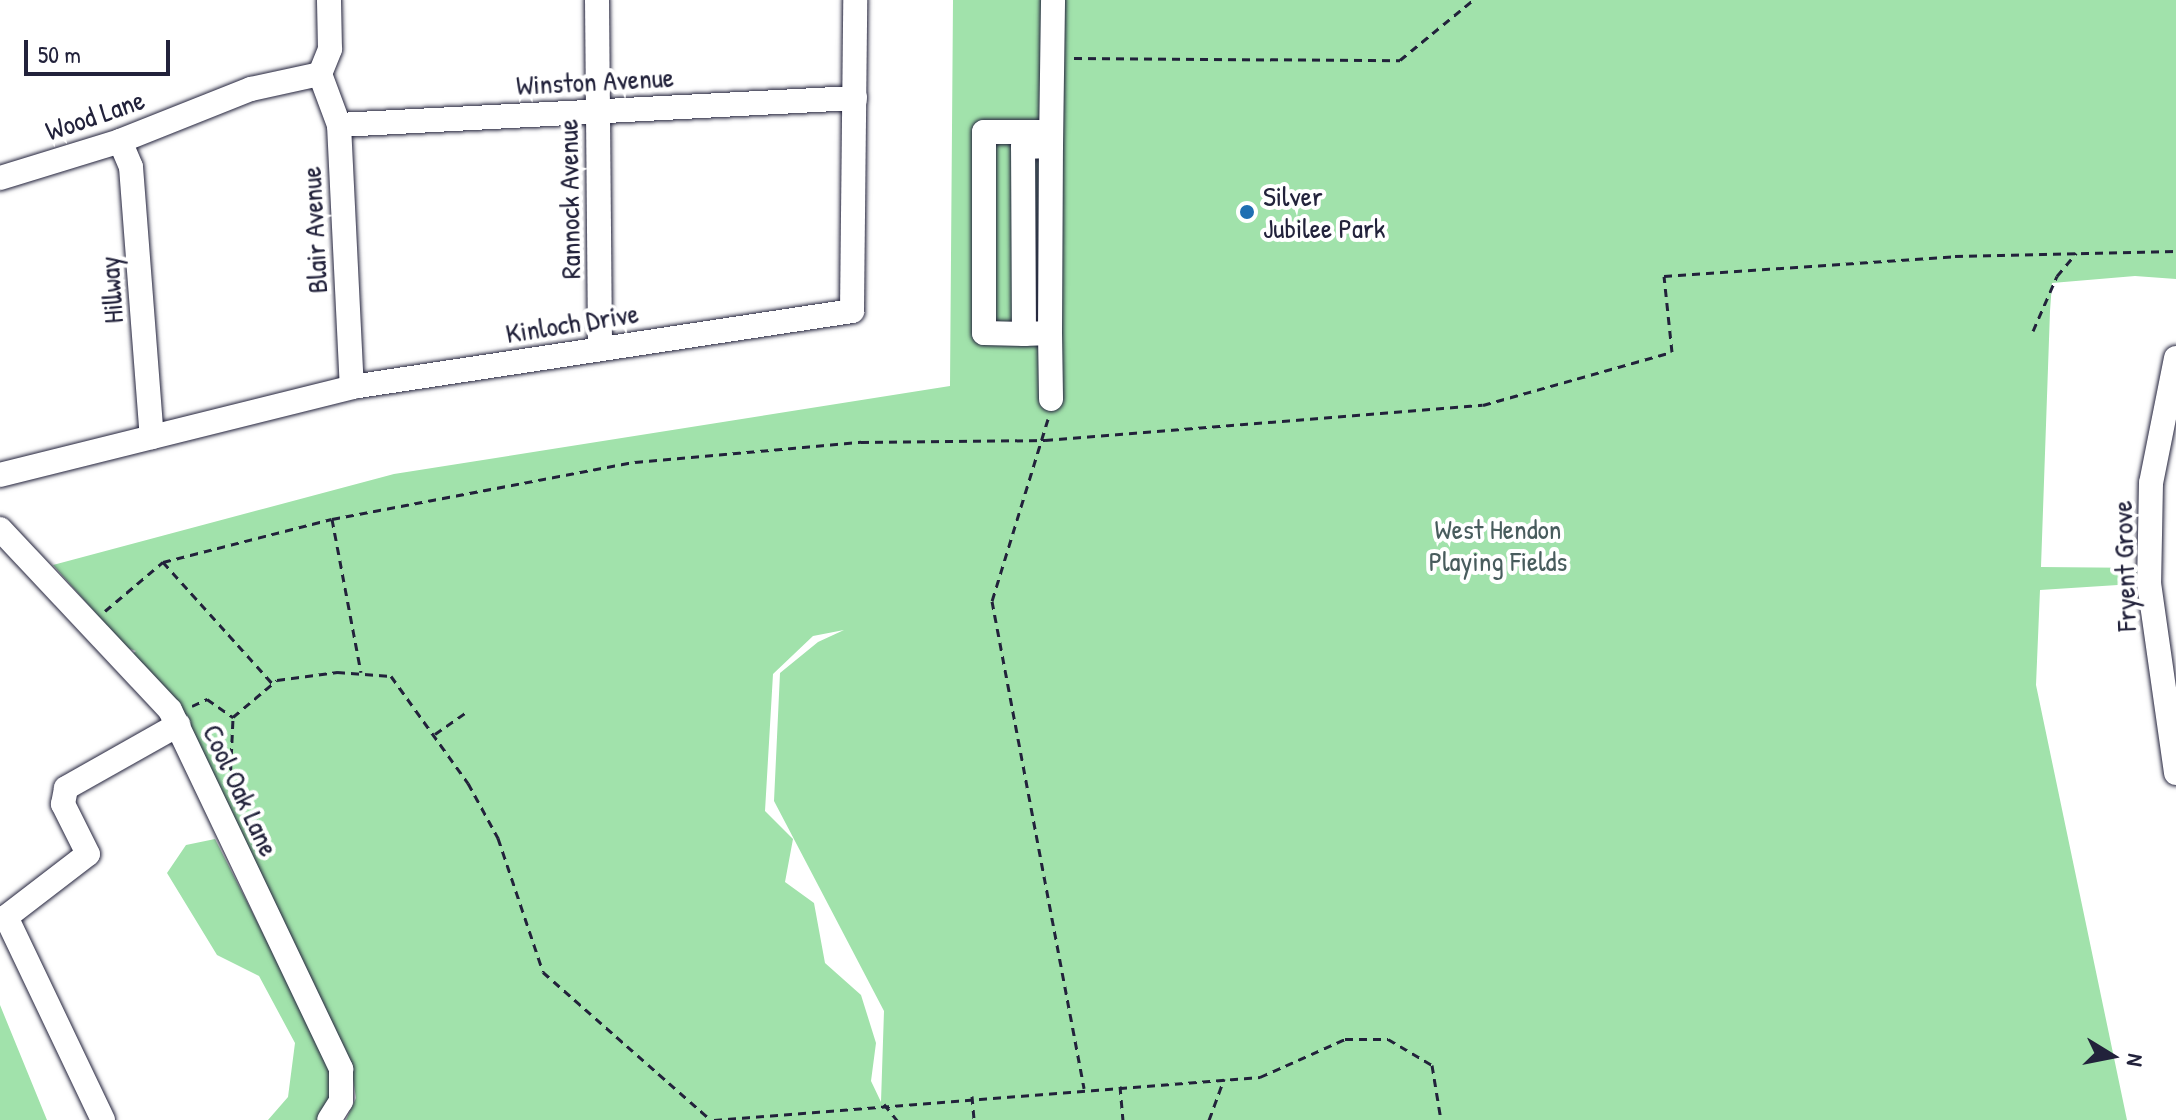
<!DOCTYPE html>
<style>
body{margin:0}
#map{position:relative;width:2176px;height:1120px;overflow:hidden;background:#fff;font-family:"Patrick Hand",sans-serif}
div>[style]{position:absolute}
.green>*{inset:0;background:#a1e2ab}
.path>*{height:3px;margin-top:-1.5px;transform-origin:0;background:repeating-linear-gradient(90deg,#22223b 0 8px,transparent 0 14px)}
.roads{filter:drop-shadow(0 0 2px #22223b) drop-shadow(0 0 2px #22223b)}
.minor>*{height:24px;margin:-12px;padding:0 12px;transform-origin:12px;border-radius:12px;background:#fff}
.dots>*{width:22px;height:22px;translate:-50% -50%;box-sizing:border-box;border:4px solid #fff;border-radius:50%}
span{translate:-50% -50%;white-space:nowrap;text-align:center;line-height:1.15;-webkit-text-stroke:8px #fff;paint-order:stroke}
.street-label{font-size:28px;color:#22223b}
.poi-label{font-size:28px;color:#22223b}
.left{translate:0 -50%;text-align:left}
.park-label{font-size:28px;color:#485c5d}
.north{position:absolute;left:2072px;top:1016px;width:80px;height:80px;-webkit-text-stroke:6px #fff;paint-order:stroke;rotate:100deg;font-size:22px;font-weight:700;line-height:32px;text-align:center;color:#22223b}
.north::after{content:'';display:block;margin:auto;width:28px;height:36px;background:#22223b;clip-path:polygon(50% 0,100% 100%,50% 72%,0 100%)}
.scale{position:absolute;left:24px;top:40px;width:146px;height:36px;box-sizing:border-box;border:4px solid #22223b;border-top:0;padding-left:10px;font-size:24px;line-height:28px;white-space:nowrap;color:#22223b;-webkit-text-stroke:6px #fff;paint-order:stroke}
</style>
<div id="map">
<div class="green">
<i style="clip-path:polygon(evenodd,953px 0,2176px 0,2176px 279px,2135px 276px,2052px 283px,2050px 311px,2041px 567px,2150px 568px,2149px 583px,2040px 590px,2036px 685px,2127px 1120px,346px 1120px,356px 1098px,353px 1079px,131px 655px,136px 651px,127px 648px,53px 565px,394px 474px,950px 386px,953px 0,844px 630px,818px 642px,780px 673px,774px 801px,884px 1011px,881px 1102px,871px 1081px,876px 1043px,861px 995px,825px 963px,814px 903px,785px 882px,793px 839px,765px 811px,773px 674px,813px 636px,844px 630px)"></i>
<i style="clip-path:polygon(215px 839px,331px 1067px,335px 1088px,319px 1120px,268px 1120px,288px 1097px,295px 1043px,259px 976px,217px 955px,167px 873px,186px 845px)"></i>
<i style="clip-path:polygon(0 1004px,0 1005px,47px 1120px,0 1120px)"></i>
</div>
<div class="path">
<i style="left:1074px;top:58px;width:326px;rotate:0.4deg"></i>
<i style="left:1400px;top:60px;width:94px;rotate:-39.4deg"></i>
<i style="left:2033px;top:331px;width:60px;rotate:-66.4deg"></i>
<i style="left:2057px;top:276px;width:30px;rotate:-50deg"></i>
<i style="left:1048px;top:419px;width:190px;rotate:107.1deg"></i>
<i style="left:992px;top:601px;width:496px;rotate:79.3deg"></i>
<i style="left:332px;top:519px;width:308px;rotate:-10.7deg"></i>
<i style="left:635px;top:462px;width:227px;rotate:-5.1deg"></i>
<i style="left:861px;top:442px;width:184px;rotate:-0.6deg"></i>
<i style="left:1045px;top:440px;width:439px;rotate:-4.6deg"></i>
<i style="left:1483px;top:405px;width:196px;rotate:-15.7deg"></i>
<i style="left:1672px;top:352px;width:76px;rotate:-96deg"></i>
<i style="left:1664px;top:276px;width:292px;rotate:-3.9deg"></i>
<i style="left:1955px;top:256px;width:221px;rotate:-1.3deg"></i>
<i style="left:163px;top:562px;width:174px;rotate:-14.3deg"></i>
<i style="left:332px;top:519px;width:156px;rotate:79.3deg"></i>
<i style="left:105px;top:611px;width:76px;rotate:-40.2deg"></i>
<i style="left:163px;top:562px;width:164px;rotate:48deg"></i>
<i style="left:192px;top:706px;width:17px;rotate:-25deg"></i>
<i style="left:207px;top:699px;width:32px;rotate:35deg"></i>
<i style="left:435px;top:734px;width:40px;rotate:-34.9deg"></i>
<i style="left:230px;top:784px;width:67px;rotate:-87.4deg"></i>
<i style="left:233px;top:717px;width:57px;rotate:-40.1deg"></i>
<i style="left:277px;top:680px;width:61px;rotate:-7.6deg"></i>
<i style="left:337px;top:672px;width:54px;rotate:4.2deg"></i>
<i style="left:391px;top:676px;width:132px;rotate:54.3deg"></i>
<i style="left:468px;top:783px;width:63px;rotate:61.4deg"></i>
<i style="left:498px;top:838px;width:141px;rotate:71.4deg"></i>
<i style="left:543px;top:972px;width:224px;rotate:41.4deg"></i>
<i style="left:1120px;top:1086px;width:34px;rotate:85deg"></i>
<i style="left:972px;top:1096px;width:24px;rotate:85deg"></i>
<i style="left:884px;top:1104px;width:21px;rotate:51deg"></i>
<i style="left:714px;top:1120px;width:548px;rotate:-4.5deg"></i>
<i style="left:1260px;top:1077px;width:93px;rotate:-24.1deg"></i>
<i style="left:1345px;top:1039px;width:43px"></i>
<i style="left:1388px;top:1039px;width:51px;rotate:30.6deg"></i>
<i style="left:1432px;top:1065px;width:56px;rotate:80.7deg"></i>
<i style="left:1209px;top:1120px;width:44px;rotate:-69.9deg"></i>
</div>
<div class="roads">
<div class="minor">
<i style="left:597px;top:0;width:349px;rotate:89.5deg"></i>
<i style="left:320px;top:74px;width:54px;rotate:69.6deg"></i>
<i style="left:339px;top:125px;width:262px;rotate:87.2deg"></i>
<i style="left:339px;top:125px;width:517px;rotate:-3deg"></i>
<i style="left:1051px;top:132px;width:67px;rotate:180deg"></i>
<i style="left:984px;top:132px;width:201px;rotate:90deg"></i>
<i style="left:984px;top:333px;width:40px;rotate:1.4deg"></i>
<i style="left:1024px;top:334px;width:187px;rotate:-90.3deg"></i>
<i style="left:1023px;top:147px;width:28px;rotate:-2deg"></i>
<i style="left:1051px;top:146px;width:146px;rotate:-89.2deg"></i>
<i style="left:120px;top:141px;width:28px;rotate:67deg"></i>
<i style="left:131px;top:167px;width:271px;rotate:85.6deg"></i>
<i style="left:0;top:178px;width:126px;rotate:-17.1deg"></i>
<i style="left:120px;top:141px;width:141px;rotate:-21.7deg"></i>
<i style="left:251px;top:89px;width:71px;rotate:-12.3deg"></i>
<i style="left:320px;top:74px;width:27px;rotate:-68deg"></i>
<i style="left:330px;top:49px;width:49px;rotate:-91.2deg"></i>
<i style="left:1050px;top:333px;width:66px;rotate:89.1deg"></i>
<i style="left:1024px;top:334px;width:26px;rotate:-2deg"></i>
<i style="left:1050px;top:333px;width:187px;rotate:-89.7deg"></i>
<i style="left:2176px;top:358px;width:127px;rotate:101.3deg"></i>
<i style="left:2151px;top:483px;width:100px;rotate:91.1deg"></i>
<i style="left:2149px;top:583px;width:192px;rotate:81.9deg"></i>
<i style="left:0;top:475px;width:363px;rotate:-14deg"></i>
<i style="left:352px;top:387px;width:506px;rotate:-8.64deg"></i>
<i style="left:852px;top:311px;width:311px;rotate:-89.4deg"></i>
<i style="left:0;top:529px;width:248px;rotate:46.8deg"></i>
<i style="left:170px;top:710px;width:398px;rotate:64.5deg"></i>
<i style="left:341px;top:1069px;width:32px;rotate:90deg"></i>
<i style="left:341px;top:1101px;width:22px;rotate:122deg"></i>
<i style="left:103px;top:1120px;width:225px;rotate:-115.5deg"></i>
<i style="left:6px;top:917px;width:103px;rotate:-37.5deg"></i>
<i style="left:88px;top:854px;width:56px;rotate:-116.6deg"></i>
<i style="left:63px;top:804px;width:16px;rotate:-79deg"></i>
<i style="left:66px;top:788px;width:129px;rotate:-29.4deg"></i>
</div>
</div>
<div class="dots">
<i style="left:1247px;top:212px;background:#1f6fb2"></i>
</div>
<div class="street-label">
<span style="left:595px;top:81px;rotate:-3deg">Winston Avenue</span>
<span style="left:95px;top:115px;rotate:-19deg">Wood Lane</span>
<span style="left:569px;top:199px;rotate:-91deg">Rannock Avenue</span>
<span style="left:314px;top:230px;rotate:-93deg">Blair Avenue</span>
<span style="left:111px;top:290px;rotate:-94deg">Hillway</span>
<span style="left:572px;top:323px;rotate:-9deg">Kinloch Drive</span>
<span style="left:2124px;top:566px;rotate:-92deg">Fryent Grove</span>
<span style="left:241px;top:790px;rotate:65deg">Cool Oak Lane</span>
</div>
<div class="poi-label">
<span class="left" style="left:1263px;top:212px">Silver<br>Jubilee Park</span>
</div>
<div class="park-label">
<span style="left:1498px;top:545px">West Hendon<br>Playing Fields</span>
</div>
<div class="north">N</div>
<div class="scale">50 m</div>
</div>
